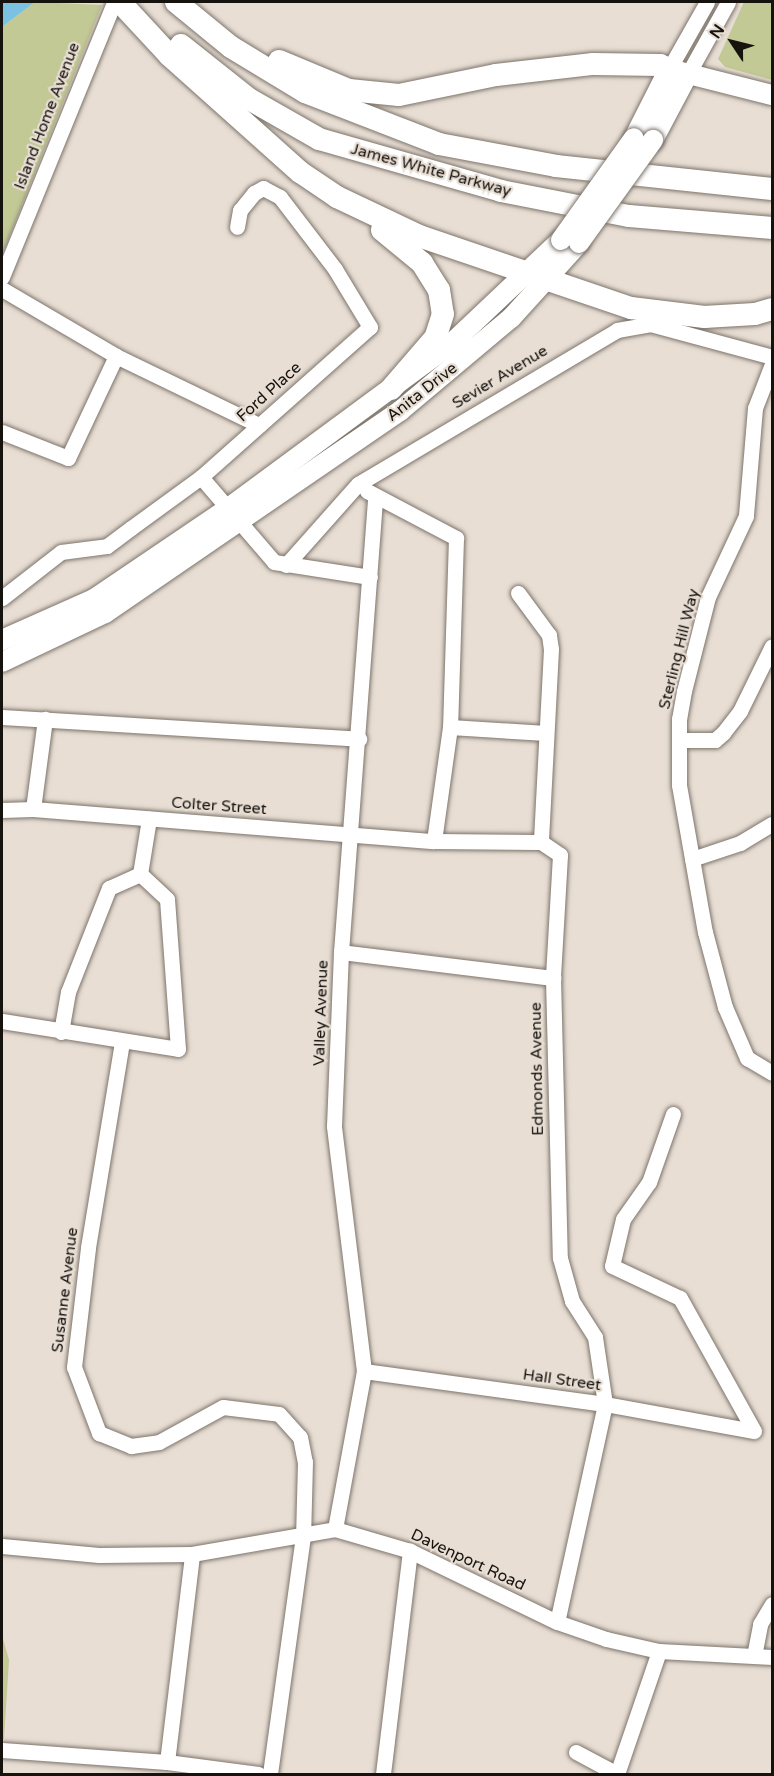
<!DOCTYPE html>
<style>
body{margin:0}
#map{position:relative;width:774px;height:1776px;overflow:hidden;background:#e8ded4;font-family:"Varela Round",sans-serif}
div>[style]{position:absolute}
.green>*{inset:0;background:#c2c995}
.water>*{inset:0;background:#7dc1e2}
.roads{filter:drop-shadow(0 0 2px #7d746b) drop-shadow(0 0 2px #7d746b)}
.minor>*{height:15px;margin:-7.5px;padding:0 7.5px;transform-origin:7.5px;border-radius:7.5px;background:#fff}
.major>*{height:20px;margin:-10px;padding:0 10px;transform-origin:10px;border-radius:10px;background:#fff}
.highway>*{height:22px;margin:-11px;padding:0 11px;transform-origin:11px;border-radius:11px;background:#fff}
.bridges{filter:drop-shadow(0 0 2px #7d746b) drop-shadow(0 0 2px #7d746b)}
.major-bridge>*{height:20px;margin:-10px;padding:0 10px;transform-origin:10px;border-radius:10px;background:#fff}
span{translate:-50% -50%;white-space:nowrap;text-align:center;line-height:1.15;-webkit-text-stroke:4.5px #e8ded4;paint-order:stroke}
.street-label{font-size:16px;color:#16130f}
.frame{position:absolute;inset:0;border:3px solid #16130f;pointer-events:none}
.north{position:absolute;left:702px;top:12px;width:60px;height:60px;-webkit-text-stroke:4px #e8ded4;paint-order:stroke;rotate:305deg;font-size:16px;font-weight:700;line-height:24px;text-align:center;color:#16130f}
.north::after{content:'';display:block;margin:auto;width:21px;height:27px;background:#16130f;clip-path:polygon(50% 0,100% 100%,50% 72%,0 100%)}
</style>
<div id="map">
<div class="green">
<i style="clip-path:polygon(35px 2px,102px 5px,2px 255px,2px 27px)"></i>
<i style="clip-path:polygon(744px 2px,772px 2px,772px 80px,725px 67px,718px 59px)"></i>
<i style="clip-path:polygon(2px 1635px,9px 1660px,4px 1739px,2px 1739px)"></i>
</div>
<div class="water">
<i style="clip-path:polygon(2px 2px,35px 2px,2px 27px)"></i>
</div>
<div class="roads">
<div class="minor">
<i style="left:669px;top:69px;width:77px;rotate:-60.4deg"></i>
<i style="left:688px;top:74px;width:82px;rotate:-60.9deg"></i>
<i style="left:2px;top:277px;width:297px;rotate:-67.8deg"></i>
<i style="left:2px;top:289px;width:132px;rotate:30.4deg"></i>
<i style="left:116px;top:356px;width:159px;rotate:25.8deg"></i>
<i style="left:772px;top:364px;width:47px;rotate:111.1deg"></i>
<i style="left:755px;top:408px;width:108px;rotate:94.8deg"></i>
<i style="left:746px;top:516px;width:89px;rotate:115.1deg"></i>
<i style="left:708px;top:597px;width:97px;rotate:104.3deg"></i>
<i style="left:684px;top:691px;width:28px;rotate:100deg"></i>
<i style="left:679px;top:719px;width:66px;rotate:90deg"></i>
<i style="left:679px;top:785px;width:149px;rotate:80deg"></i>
<i style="left:705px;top:932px;width:78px;rotate:75.1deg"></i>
<i style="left:725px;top:1007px;width:56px;rotate:66.7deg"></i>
<i style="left:747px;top:1058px;width:29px;rotate:31deg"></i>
<i style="left:2px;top:432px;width:71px;rotate:21.5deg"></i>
<i style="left:68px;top:458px;width:113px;rotate:-64.8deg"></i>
<i style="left:201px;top:477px;width:112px;rotate:49.3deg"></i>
<i style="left:274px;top:562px;width:97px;rotate:8.9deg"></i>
<i style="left:367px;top:491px;width:101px;rotate:27.8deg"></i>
<i style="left:456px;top:538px;width:189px;rotate:91.8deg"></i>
<i style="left:450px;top:727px;width:115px;rotate:98deg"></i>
<i style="left:286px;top:565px;width:108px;rotate:-48.4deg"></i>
<i style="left:358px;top:484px;width:301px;rotate:-30.7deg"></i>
<i style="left:617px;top:330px;width:34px;rotate:-10deg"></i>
<i style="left:650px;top:324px;width:126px;rotate:15.1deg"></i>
<i style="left:518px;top:593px;width:52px;rotate:53.6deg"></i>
<i style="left:549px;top:635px;width:14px;rotate:82deg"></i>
<i style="left:551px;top:649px;width:193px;rotate:93deg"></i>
<i style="left:541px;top:842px;width:23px;rotate:34deg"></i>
<i style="left:560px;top:855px;width:123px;rotate:93.3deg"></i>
<i style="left:553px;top:978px;width:280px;rotate:88.6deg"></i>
<i style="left:560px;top:1258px;width:45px;rotate:74.4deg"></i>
<i style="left:572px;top:1301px;width:43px;rotate:57.4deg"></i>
<i style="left:595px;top:1337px;width:68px;rotate:81.5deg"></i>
<i style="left:605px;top:1404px;width:223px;rotate:102.4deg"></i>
<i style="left:2px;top:598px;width:75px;rotate:-37.9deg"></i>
<i style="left:61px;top:552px;width:46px;rotate:-7.4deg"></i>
<i style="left:107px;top:546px;width:30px;rotate:-37deg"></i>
<i style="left:131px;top:528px;width:87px;rotate:-36.1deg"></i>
<i style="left:201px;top:477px;width:226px;rotate:-41.6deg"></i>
<i style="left:370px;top:327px;width:68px;rotate:-121.1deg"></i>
<i style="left:335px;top:269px;width:91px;rotate:-127.4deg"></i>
<i style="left:280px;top:197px;width:19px;rotate:-152deg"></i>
<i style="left:263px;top:188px;width:10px;rotate:151deg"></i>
<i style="left:254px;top:193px;width:22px;rotate:129deg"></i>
<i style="left:240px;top:210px;width:17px;rotate:100deg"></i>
<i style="left:2px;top:717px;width:358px;rotate:3.5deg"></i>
<i style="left:450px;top:727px;width:96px;rotate:3.6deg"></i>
<i style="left:679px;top:740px;width:36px"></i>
<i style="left:715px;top:740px;width:11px;rotate:-41deg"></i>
<i style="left:723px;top:733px;width:28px;rotate:-52deg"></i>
<i style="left:740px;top:711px;width:72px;rotate:-63.8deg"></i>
<i style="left:33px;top:809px;width:91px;rotate:-82.4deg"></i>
<i style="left:2px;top:810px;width:31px;rotate:-2deg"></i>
<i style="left:33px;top:809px;width:402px;rotate:4.6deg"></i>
<i style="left:434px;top:841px;width:107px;rotate:0.5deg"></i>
<i style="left:692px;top:859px;width:51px;rotate:-18.4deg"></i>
<i style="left:740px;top:843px;width:37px;rotate:-31deg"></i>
<i style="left:140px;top:874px;width:56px;rotate:-80.7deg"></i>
<i style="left:341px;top:952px;width:214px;rotate:7deg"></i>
<i style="left:2px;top:1021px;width:178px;rotate:9deg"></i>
<i style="left:178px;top:1049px;width:150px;rotate:-94.2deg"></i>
<i style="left:167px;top:899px;width:37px;rotate:-137deg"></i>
<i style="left:61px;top:1032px;width:41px;rotate:-80.1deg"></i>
<i style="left:68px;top:992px;width:112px;rotate:-68.5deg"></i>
<i style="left:109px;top:888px;width:34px;rotate:-24deg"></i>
<i style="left:122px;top:1042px;width:209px;rotate:99.4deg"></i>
<i style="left:88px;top:1248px;width:120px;rotate:96.7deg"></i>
<i style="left:74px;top:1367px;width:71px;rotate:69.3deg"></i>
<i style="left:99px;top:1433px;width:35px;rotate:22deg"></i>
<i style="left:131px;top:1446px;width:28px;rotate:-8deg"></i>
<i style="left:159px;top:1442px;width:73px;rotate:-28.7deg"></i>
<i style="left:223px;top:1407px;width:56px;rotate:7.1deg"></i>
<i style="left:279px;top:1414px;width:31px;rotate:48deg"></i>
<i style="left:300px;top:1437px;width:25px;rotate:79deg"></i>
<i style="left:305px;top:1462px;width:74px;rotate:91.5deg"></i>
<i style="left:303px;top:1536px;width:240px;rotate:97.9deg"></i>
<i style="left:673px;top:1114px;width:72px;rotate:109.4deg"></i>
<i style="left:649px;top:1182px;width:45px;rotate:125.1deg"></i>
<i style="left:623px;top:1219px;width:48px;rotate:103.2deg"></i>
<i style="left:612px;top:1266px;width:75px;rotate:25.2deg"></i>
<i style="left:680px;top:1298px;width:152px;rotate:60.9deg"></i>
<i style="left:364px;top:1371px;width:243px;rotate:7.8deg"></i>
<i style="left:605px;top:1404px;width:151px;rotate:10.3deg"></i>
<i style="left:335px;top:1529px;width:161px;rotate:-79.6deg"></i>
<i style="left:364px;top:1371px;width:247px;rotate:-97deg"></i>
<i style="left:334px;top:1126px;width:174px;rotate:-87.7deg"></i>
<i style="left:341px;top:952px;width:457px;rotate:-85.7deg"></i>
<i style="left:2px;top:1546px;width:97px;rotate:5.3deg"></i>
<i style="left:99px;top:1555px;width:93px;rotate:-0.6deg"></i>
<i style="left:192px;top:1554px;width:145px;rotate:-9.9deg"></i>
<i style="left:335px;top:1529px;width:78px;rotate:16.3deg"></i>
<i style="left:410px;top:1551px;width:163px;rotate:25.8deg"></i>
<i style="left:557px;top:1622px;width:52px;rotate:19.1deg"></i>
<i style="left:606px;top:1639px;width:54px;rotate:12.8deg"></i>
<i style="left:659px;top:1651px;width:113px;rotate:3deg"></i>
<i style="left:754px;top:1656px;width:33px;rotate:-79deg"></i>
<i style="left:760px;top:1624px;width:23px;rotate:-59deg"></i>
<i style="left:2px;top:1750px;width:165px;rotate:4.2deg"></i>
<i style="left:167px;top:1762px;width:92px;rotate:7.5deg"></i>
<i style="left:576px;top:1752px;width:47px;rotate:28.2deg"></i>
<i style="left:167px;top:1762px;width:209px;rotate:-83.1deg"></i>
<i style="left:383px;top:1774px;width:225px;rotate:-83.1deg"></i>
<i style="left:617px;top:1774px;width:130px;rotate:-71.1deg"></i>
</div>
<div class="major">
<i style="left:634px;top:138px;width:77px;rotate:-63.1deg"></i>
<i style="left:669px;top:69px;width:106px;rotate:14.2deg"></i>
<i style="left:653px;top:140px;width:75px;rotate:-62.1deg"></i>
<i style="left:2px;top:640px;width:101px;rotate:-24deg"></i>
<i style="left:94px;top:599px;width:161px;rotate:-34.1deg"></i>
<i style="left:227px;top:509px;width:278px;rotate:-36.4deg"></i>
<i style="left:451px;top:344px;width:151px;rotate:-43.4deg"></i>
<i style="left:2px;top:662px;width:114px;rotate:-25.4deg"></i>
<i style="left:105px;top:613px;width:358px;rotate:-34.4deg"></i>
<i style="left:400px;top:411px;width:145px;rotate:-40deg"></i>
<i style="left:511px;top:318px;width:101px;rotate:-47.8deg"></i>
</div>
<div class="highway">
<i style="left:120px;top:2px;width:72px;rotate:47.2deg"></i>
<i style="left:169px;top:55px;width:176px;rotate:41.8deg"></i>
<i style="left:300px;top:172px;width:45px;rotate:34deg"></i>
<i style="left:337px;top:197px;width:91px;rotate:25.4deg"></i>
<i style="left:419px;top:236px;width:224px;rotate:18.8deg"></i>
<i style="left:631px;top:308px;width:74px;rotate:7deg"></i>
<i style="left:704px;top:317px;width:51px;rotate:-3.4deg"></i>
<i style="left:755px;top:314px;width:18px;rotate:-16deg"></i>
<i style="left:176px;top:2px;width:71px;rotate:39.3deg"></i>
<i style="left:231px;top:47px;width:87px;rotate:31.3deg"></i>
<i style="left:305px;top:92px;width:144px;rotate:21.2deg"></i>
<i style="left:439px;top:144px;width:119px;rotate:10.6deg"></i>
<i style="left:556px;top:166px;width:217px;rotate:6.1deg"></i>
<i style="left:181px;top:45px;width:87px;rotate:38.5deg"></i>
<i style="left:249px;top:99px;width:81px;rotate:29.7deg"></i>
<i style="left:319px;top:139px;width:189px;rotate:15.9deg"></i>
<i style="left:501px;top:191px;width:130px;rotate:11.1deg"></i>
<i style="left:629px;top:216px;width:144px;rotate:4.8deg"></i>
<i style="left:279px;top:61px;width:76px;rotate:22.5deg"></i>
<i style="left:349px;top:90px;width:50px;rotate:5.7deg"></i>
<i style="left:399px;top:95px;width:99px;rotate:-11.7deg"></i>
<i style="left:496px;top:75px;width:98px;rotate:-6.5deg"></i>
<i style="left:593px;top:64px;width:67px;rotate:0.9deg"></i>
<i style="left:660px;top:65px;width:10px;rotate:24deg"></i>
<i style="left:382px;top:230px;width:52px;rotate:39.5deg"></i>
<i style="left:422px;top:263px;width:32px;rotate:58deg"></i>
<i style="left:439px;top:290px;width:24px;rotate:81deg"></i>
<i style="left:443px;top:314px;width:25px;rotate:108deg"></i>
<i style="left:435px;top:338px;width:67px;rotate:130.8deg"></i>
</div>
</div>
<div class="bridges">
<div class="major-bridge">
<i style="left:561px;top:240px;width:125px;rotate:-54.4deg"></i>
<i style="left:579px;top:243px;width:127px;rotate:-54.3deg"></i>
</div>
</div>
<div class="street-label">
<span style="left:47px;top:116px;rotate:-69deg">Island Home Avenue</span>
<span style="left:431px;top:170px;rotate:15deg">James White Parkway</span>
<span style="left:500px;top:377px;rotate:-31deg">Sevier Avenue</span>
<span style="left:269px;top:392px;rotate:-42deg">Ford Place</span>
<span style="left:422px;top:392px;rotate:-38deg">Anita Drive</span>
<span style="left:679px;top:649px;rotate:-76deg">Sterling Hill Way</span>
<span style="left:219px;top:806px;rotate:4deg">Colter Street</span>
<span style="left:321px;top:1013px;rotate:-88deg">Valley Avenue</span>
<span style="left:537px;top:1069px;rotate:-91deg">Edmonds Avenue</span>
<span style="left:65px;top:1290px;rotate:-83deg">Susanne Avenue</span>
<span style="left:562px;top:1380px;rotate:8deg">Hall Street</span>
<span style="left:468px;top:1560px;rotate:25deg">Davenport Road</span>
</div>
<div class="frame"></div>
<div class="north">N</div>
</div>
